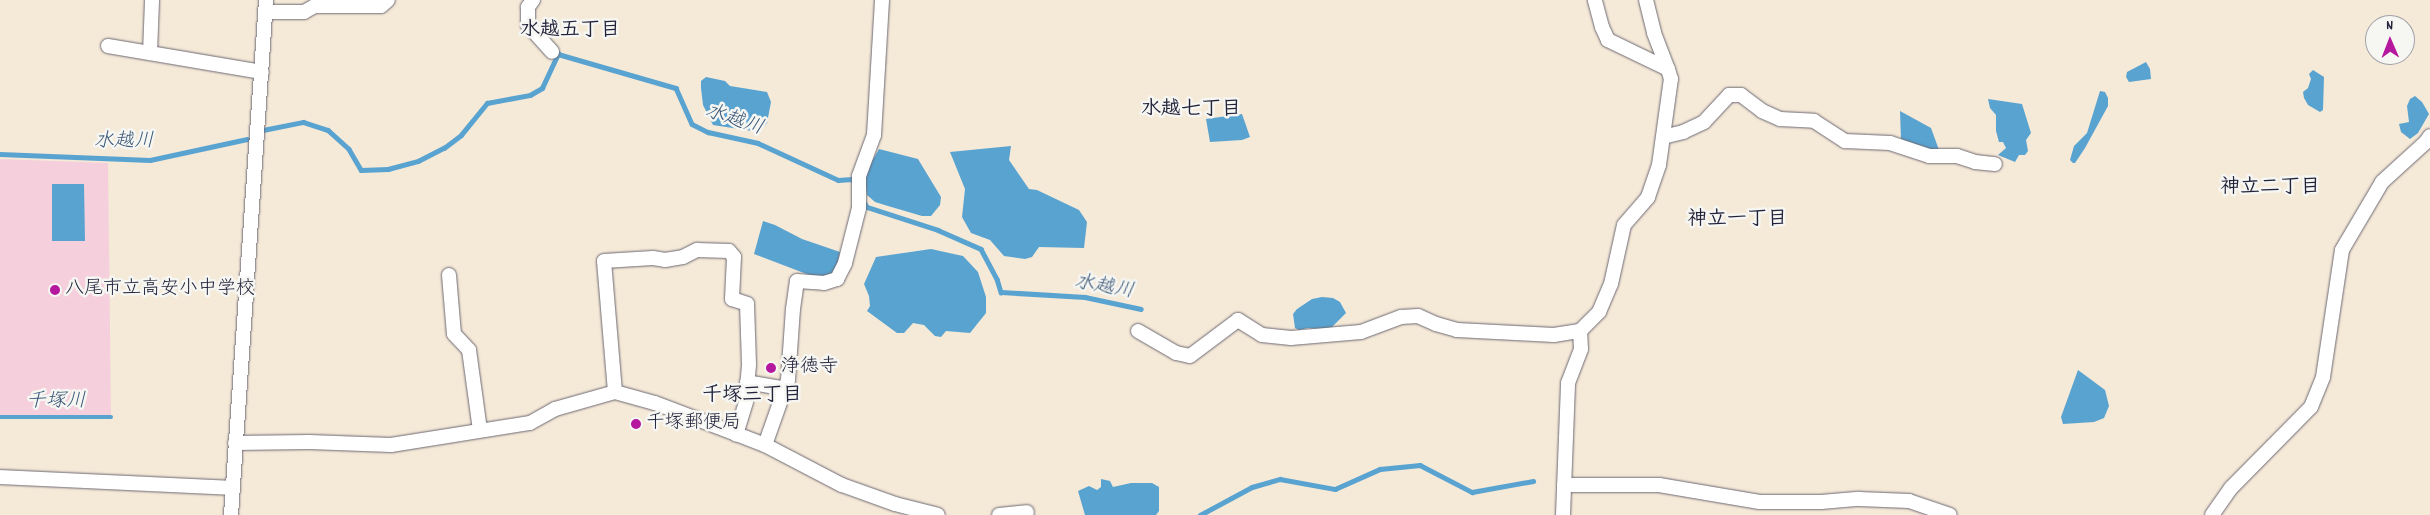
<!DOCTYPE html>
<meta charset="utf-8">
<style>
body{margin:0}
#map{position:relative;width:2430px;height:515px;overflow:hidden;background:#f5e9d8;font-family:Dekko,"Klee One",sans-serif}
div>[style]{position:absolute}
.built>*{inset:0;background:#f5cfdb}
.water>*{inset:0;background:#59a3d1}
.stream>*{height:4.5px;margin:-2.25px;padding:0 2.25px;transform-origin:2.25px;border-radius:2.25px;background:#59a3d1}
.roads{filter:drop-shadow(0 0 1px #6c6872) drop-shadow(0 0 1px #6c6872)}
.street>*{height:14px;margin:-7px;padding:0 7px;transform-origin:7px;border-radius:7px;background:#fff}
.dots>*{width:14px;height:14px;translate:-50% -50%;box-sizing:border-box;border:2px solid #f6f6f2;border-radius:50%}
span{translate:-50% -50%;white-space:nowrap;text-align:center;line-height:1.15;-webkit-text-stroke:5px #f6f6f2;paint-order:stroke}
.poi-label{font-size:19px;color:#22223b}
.left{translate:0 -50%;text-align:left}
.neighbourhood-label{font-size:20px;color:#22223b;font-weight:700}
.water-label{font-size:20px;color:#385677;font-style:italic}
.north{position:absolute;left:2365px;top:15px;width:50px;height:50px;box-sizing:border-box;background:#f6f6f2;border:1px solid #a1a1a9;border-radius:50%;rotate:359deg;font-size:14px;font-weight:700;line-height:20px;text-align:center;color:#22223b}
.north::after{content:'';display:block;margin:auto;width:18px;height:22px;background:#b5179e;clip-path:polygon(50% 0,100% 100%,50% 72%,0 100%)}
</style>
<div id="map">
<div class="built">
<i style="clip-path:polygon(0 159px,108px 163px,111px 417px,0 417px)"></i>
</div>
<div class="water">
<i style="clip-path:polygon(2146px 62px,2150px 69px,2151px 79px,2129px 82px,2126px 77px,2127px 72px)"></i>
<i style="clip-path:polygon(2313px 70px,2324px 77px,2323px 110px,2320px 112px,2308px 105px,2304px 98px,2303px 92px,2308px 88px,2311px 79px,2309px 74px)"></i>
<i style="clip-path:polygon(706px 77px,725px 81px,730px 86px,767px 92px,771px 102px,767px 123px,759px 132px,713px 125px,703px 105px,701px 88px,701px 81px)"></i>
<i style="clip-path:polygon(2100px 91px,2105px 92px,2108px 98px,2108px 106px,2085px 148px,2075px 163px,2073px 163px,2070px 160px,2074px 146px,2087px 133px)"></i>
<i style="clip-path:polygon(2415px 96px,2422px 102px,2429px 114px,2418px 133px,2410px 139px,2401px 132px,2399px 124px,2409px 122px,2407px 106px,2410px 99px)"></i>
<i style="clip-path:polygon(1988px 99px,2022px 104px,2031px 133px,2026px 140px,2028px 151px,2025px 155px,2019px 155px,2015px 162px,1998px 155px,2006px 148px,2003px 142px,1999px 142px,1996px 131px,1996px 115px,1990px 108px)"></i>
<i style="clip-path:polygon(1900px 111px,1931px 128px,1939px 150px,1938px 153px,1901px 140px)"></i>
<i style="clip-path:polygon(1242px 114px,1250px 137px,1242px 140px,1210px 142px,1206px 119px)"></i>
<i style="clip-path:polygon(1011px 146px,1009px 160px,1029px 189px,1037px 190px,1079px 210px,1087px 222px,1084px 248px,1039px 247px,1032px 257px,1025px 259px,1004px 256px,990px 240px,971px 233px,962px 217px,965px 189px,950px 152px)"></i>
<i style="clip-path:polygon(879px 149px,918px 159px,941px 197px,940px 205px,931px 216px,922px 216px,888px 206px,875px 202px,867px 195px,865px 180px,867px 170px)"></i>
<i style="clip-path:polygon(52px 184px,84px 184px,85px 241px,52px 241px)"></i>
<i style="clip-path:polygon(763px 221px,775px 225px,802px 239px,840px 252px,836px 271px,829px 276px,817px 278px,754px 254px)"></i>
<i style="clip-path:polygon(931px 249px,963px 256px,978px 272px,986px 297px,986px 313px,970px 333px,946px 331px,941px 337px,935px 336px,924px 325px,913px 323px,904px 333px,897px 333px,867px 311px,870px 306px,869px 296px,864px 284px,876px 257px)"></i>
<i style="clip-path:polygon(1322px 297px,1333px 298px,1340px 302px,1346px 313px,1329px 330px,1308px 328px,1299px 330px,1295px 328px,1293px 314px,1297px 309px,1312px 299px)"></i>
<i style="clip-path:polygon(2078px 370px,2105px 390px,2109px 406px,2104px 418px,2094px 422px,2063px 424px,2061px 417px)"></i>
<i style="clip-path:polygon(1101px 479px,1110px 481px,1113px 487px,1131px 483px,1152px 483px,1159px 487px,1159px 511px,1156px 515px,1085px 515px,1078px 491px,1089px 486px,1097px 490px,1101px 487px)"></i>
</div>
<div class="stream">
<i style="left:263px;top:130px;width:41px;rotate:-11.3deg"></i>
<i style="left:303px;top:122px;width:26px;rotate:18deg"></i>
<i style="left:328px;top:130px;width:28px;rotate:42deg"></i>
<i style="left:349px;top:149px;width:24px;rotate:60deg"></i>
<i style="left:361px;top:170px;width:27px;rotate:-2deg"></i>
<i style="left:388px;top:169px;width:31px;rotate:-15deg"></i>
<i style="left:418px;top:161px;width:29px;rotate:-27deg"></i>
<i style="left:444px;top:148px;width:21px;rotate:-37deg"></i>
<i style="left:461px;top:135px;width:41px;rotate:-50.9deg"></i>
<i style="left:487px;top:103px;width:44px;rotate:-10.5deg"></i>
<i style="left:530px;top:95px;width:14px;rotate:-30deg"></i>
<i style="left:542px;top:88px;width:38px;rotate:-65deg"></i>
<i style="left:558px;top:54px;width:123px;rotate:16.1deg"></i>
<i style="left:676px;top:88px;width:39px;rotate:66deg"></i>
<i style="left:692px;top:124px;width:18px;rotate:27deg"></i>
<i style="left:708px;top:132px;width:51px;rotate:12.4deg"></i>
<i style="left:758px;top:143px;width:88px;rotate:24.8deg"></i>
<i style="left:838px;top:180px;width:14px;rotate:-4deg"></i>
<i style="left:852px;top:179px;width:4px;rotate:56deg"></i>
<i style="left:0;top:154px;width:150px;rotate:2.3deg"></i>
<i style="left:150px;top:160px;width:99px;rotate:-12.2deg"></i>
<i style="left:863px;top:200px;width:8px;rotate:60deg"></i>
<i style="left:867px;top:207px;width:75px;rotate:17.9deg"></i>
<i style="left:938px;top:230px;width:47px;rotate:23.8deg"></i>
<i style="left:981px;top:249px;width:34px;rotate:62deg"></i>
<i style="left:997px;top:279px;width:14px;rotate:73deg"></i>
<i style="left:1001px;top:292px;width:84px;rotate:3.4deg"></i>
<i style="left:1085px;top:297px;width:57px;rotate:12.1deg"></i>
<i style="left:0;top:417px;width:111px"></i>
<i style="left:1200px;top:515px;width:59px;rotate:-28.3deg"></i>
<i style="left:1252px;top:487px;width:29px;rotate:-16deg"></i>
<i style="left:1280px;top:479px;width:56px;rotate:10.3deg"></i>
<i style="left:1335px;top:489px;width:49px;rotate:-24deg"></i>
<i style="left:1380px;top:469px;width:40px;rotate:-5.7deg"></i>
<i style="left:1420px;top:465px;width:59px;rotate:27.4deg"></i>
<i style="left:1472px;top:492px;width:62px;rotate:-10.2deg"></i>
</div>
<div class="roads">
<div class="street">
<i style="left:533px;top:0;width:9px;rotate:126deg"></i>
<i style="left:528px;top:7px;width:18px;rotate:90deg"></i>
<i style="left:528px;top:25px;width:36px;rotate:48deg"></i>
<i style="left:1646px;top:0;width:34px;rotate:76deg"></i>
<i style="left:1654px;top:33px;width:39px;rotate:69deg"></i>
<i style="left:266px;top:12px;width:38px"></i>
<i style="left:304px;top:12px;width:13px;rotate:-29deg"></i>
<i style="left:315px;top:6px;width:66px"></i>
<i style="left:381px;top:6px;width:9px;rotate:-41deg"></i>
<i style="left:108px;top:46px;width:156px;rotate:9.6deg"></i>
<i style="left:150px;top:53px;width:53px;rotate:-87.8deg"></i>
<i style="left:1663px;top:137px;width:21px;rotate:-14deg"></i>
<i style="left:1683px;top:132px;width:23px;rotate:-25deg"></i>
<i style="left:1704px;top:122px;width:37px;rotate:-47deg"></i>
<i style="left:1729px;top:95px;width:12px"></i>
<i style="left:1741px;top:95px;width:26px;rotate:37deg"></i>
<i style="left:1762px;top:111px;width:20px;rotate:24deg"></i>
<i style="left:1780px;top:119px;width:34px;rotate:3deg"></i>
<i style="left:1814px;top:121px;width:37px;rotate:33deg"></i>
<i style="left:1845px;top:141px;width:45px;rotate:2.5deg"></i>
<i style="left:1890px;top:143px;width:41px;rotate:18.4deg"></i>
<i style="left:1929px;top:156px;width:28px"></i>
<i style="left:1957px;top:156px;width:19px;rotate:18deg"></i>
<i style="left:1975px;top:162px;width:20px;rotate:6deg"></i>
<i style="left:449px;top:275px;width:59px;rotate:85.2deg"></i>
<i style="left:454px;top:334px;width:22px;rotate:47deg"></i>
<i style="left:469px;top:350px;width:81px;rotate:82.2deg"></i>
<i style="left:1138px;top:331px;width:44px;rotate:30.1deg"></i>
<i style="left:1176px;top:353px;width:14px;rotate:12deg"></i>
<i style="left:1190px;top:356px;width:60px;rotate:-36.9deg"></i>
<i style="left:1238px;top:320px;width:28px;rotate:32deg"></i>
<i style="left:1262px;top:335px;width:29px;rotate:6deg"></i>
<i style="left:1291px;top:338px;width:70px;rotate:-4.9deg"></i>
<i style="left:1361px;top:332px;width:43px;rotate:-20.6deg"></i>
<i style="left:1401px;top:317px;width:17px;rotate:-3deg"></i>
<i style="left:1418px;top:316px;width:20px;rotate:24deg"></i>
<i style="left:1436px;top:324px;width:22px;rotate:16deg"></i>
<i style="left:1457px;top:330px;width:97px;rotate:3deg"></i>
<i style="left:1554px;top:335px;width:26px;rotate:-9deg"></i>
<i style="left:1580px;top:331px;width:27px;rotate:-45deg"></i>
<i style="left:1599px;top:312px;width:30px;rotate:-67deg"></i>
<i style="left:1611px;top:284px;width:60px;rotate:-77.6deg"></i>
<i style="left:1624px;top:225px;width:37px;rotate:-49deg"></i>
<i style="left:1648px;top:197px;width:34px;rotate:-71deg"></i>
<i style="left:1659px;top:165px;width:87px;rotate:-82.1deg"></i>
<i style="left:1671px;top:79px;width:10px;rotate:-107deg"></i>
<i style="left:1668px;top:69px;width:67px;rotate:-154.2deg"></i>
<i style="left:1608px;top:40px;width:14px;rotate:-115deg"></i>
<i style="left:1602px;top:27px;width:28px;rotate:-105deg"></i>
<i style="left:747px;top:382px;width:39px;rotate:10deg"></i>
<i style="left:615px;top:392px;width:131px;rotate:-94.8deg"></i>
<i style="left:604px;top:261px;width:49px;rotate:-3.5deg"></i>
<i style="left:653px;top:258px;width:12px;rotate:9deg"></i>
<i style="left:665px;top:260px;width:18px;rotate:-9deg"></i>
<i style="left:683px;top:257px;width:16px;rotate:-27deg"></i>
<i style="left:697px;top:250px;width:32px;rotate:2deg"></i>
<i style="left:729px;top:251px;width:8px;rotate:50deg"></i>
<i style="left:734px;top:257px;width:42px;rotate:92.7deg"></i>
<i style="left:732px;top:299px;width:16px;rotate:18deg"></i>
<i style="left:747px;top:304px;width:61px;rotate:88.1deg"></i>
<i style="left:749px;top:365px;width:37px;rotate:95deg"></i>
<i style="left:746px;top:402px;width:34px;rotate:107deg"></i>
<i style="left:235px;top:443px;width:74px;rotate:-0.8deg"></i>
<i style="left:309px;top:442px;width:82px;rotate:2.1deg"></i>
<i style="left:391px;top:445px;width:141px;rotate:-9deg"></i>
<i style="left:530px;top:423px;width:29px;rotate:-29deg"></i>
<i style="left:555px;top:409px;width:62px;rotate:-15.8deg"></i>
<i style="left:615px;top:392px;width:41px;rotate:15.4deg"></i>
<i style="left:655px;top:403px;width:118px;rotate:20.9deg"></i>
<i style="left:765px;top:445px;width:87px;rotate:27.5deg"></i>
<i style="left:842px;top:485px;width:56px;rotate:19.7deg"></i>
<i style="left:895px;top:504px;width:44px;rotate:14.3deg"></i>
<i style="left:765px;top:445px;width:69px;rotate:-70.5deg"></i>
<i style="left:788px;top:380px;width:71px;rotate:-86deg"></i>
<i style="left:793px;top:309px;width:28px;rotate:-82deg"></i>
<i style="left:797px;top:281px;width:27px;rotate:4deg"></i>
<i style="left:824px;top:283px;width:14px;rotate:-17deg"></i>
<i style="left:837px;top:279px;width:18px;rotate:-63deg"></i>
<i style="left:845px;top:263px;width:57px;rotate:-75.7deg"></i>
<i style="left:859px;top:208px;width:32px;rotate:-90deg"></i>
<i style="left:859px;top:176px;width:44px;rotate:-69.9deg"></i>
<i style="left:874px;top:135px;width:135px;rotate:-86.6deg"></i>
<i style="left:0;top:477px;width:233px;rotate:2.7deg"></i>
<i style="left:1564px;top:485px;width:95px"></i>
<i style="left:1659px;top:485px;width:102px;rotate:9.6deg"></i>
<i style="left:1760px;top:502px;width:61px"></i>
<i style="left:1821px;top:502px;width:38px;rotate:-5deg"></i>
<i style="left:1859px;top:499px;width:50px;rotate:2.3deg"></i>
<i style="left:1909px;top:501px;width:43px;rotate:18.9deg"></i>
<i style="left:231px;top:515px;width:516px;rotate:-86.11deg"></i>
<i style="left:999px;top:515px;width:28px;rotate:-6deg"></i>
<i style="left:1563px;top:515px;width:132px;rotate:-87.8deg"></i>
<i style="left:1568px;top:383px;width:36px;rotate:-69deg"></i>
<i style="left:1581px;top:349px;width:18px;rotate:-93deg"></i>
<i style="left:2212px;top:515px;width:33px;rotate:-55deg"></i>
<i style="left:2231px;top:488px;width:114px;rotate:-45.4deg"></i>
<i style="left:2311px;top:407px;width:32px;rotate:-68deg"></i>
<i style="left:2323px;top:377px;width:128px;rotate:-81.5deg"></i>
<i style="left:2342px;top:250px;width:79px;rotate:-59.5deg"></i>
<i style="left:2382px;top:182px;width:59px;rotate:-42.3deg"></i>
<i style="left:2426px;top:142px;width:7px;rotate:-56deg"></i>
</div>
</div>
<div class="dots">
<i style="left:55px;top:290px;background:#b5179e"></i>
<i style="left:771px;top:368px;background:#b5179e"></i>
<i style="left:636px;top:424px;background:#b5179e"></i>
</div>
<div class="poi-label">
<span class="left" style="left:65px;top:290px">八尾市立高安小中学校</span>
<span class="left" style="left:781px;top:368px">浄徳寺</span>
<span class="left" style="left:646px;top:424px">千塚郵便局</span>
</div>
<div class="neighbourhood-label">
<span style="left:570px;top:31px">水越五丁目</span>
<span style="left:1191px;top:110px">水越七丁目</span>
<span style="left:2270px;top:188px">神立二丁目</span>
<span style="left:1737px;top:220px">神立一丁目</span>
<span style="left:752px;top:396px">千塚三丁目</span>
</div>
<div class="water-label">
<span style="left:734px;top:121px;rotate:18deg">水越川</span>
<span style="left:124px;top:142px">水越川</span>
<span style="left:1104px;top:288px;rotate:10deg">水越川</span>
<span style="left:56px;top:402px">千塚川</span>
</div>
<div class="north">N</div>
</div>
